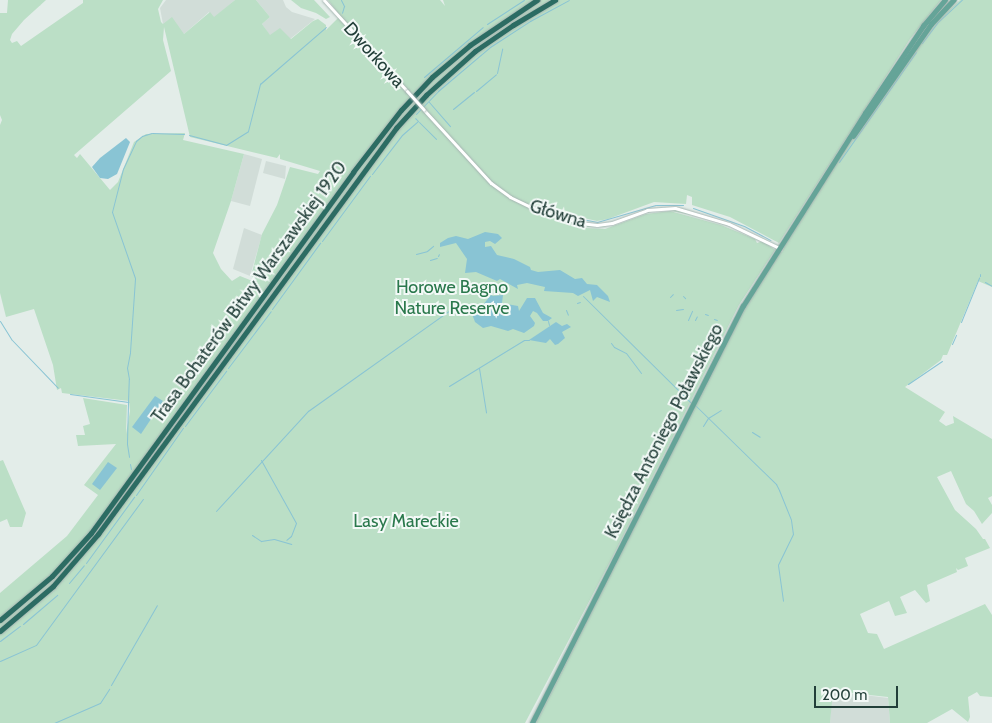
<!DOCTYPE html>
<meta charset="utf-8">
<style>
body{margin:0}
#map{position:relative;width:992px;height:723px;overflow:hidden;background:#e3ede9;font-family:Cabin,sans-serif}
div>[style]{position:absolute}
.built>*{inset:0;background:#d1ddd8}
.green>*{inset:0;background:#bbdfc6}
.water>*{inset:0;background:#89c4d4}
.stream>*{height:1px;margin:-0.5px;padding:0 0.5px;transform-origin:0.5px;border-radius:0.5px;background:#89c4d4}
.roads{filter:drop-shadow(0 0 1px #a5b5b1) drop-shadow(0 0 1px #a5b5b1)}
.minor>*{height:3px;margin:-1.5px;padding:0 1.5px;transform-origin:1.5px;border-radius:1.5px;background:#fff}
.major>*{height:4.5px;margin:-2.25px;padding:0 2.25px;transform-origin:2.25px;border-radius:2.25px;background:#65a498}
.highway>*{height:5px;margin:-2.5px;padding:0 2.5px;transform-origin:2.5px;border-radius:2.5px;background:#2c6c63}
.bridges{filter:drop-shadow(0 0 1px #a5b5b1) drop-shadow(0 0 1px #a5b5b1)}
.minor-bridge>*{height:3px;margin:-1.5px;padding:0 1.5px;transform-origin:1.5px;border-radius:1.5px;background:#fff}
span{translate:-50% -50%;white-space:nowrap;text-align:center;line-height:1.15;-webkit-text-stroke:4px #f3f9f7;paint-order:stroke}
.street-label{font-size:18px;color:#223f39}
.park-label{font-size:18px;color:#2a784c}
.scale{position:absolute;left:814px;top:686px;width:84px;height:22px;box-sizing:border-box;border:2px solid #223f39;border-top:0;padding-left:6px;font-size:15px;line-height:18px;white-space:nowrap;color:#223f39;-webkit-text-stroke:4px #f3f9f7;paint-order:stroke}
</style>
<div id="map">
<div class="built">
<i style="clip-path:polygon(166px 0,235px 0,214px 18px,209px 12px,184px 34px,163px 24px,160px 8px)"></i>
<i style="clip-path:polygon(256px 0,283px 0,286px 7px,292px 12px,315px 19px,290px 39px,270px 36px,262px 24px,270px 17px)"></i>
<i style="clip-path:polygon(244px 154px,262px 159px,250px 206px,231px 201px)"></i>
<i style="clip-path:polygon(266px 161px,286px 166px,285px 179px,263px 173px)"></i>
<i style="clip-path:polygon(244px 228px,262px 235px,250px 276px,233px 269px)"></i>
<i style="clip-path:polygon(832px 691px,888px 698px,890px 723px,830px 723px)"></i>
</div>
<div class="green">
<i style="clip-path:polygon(evenodd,8px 0,46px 0,24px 20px,12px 34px,10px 40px,12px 43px,17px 41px,21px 46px,83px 3px,83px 0,163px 0,158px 9px,161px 22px,163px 24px,172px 17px,184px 34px,210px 12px,214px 17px,235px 0,256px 0,270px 17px,262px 24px,270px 35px,280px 28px,291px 39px,313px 21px,318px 19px,326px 25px,326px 30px,340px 16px,328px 0,440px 0,445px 6px,443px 0,941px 0,910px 39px,779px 243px,730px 217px,692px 205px,692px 197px,687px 195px,686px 204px,654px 202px,608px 219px,597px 221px,566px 214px,565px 220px,600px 227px,649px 211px,667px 209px,674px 210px,699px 215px,734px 228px,697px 216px,666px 210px,645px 213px,603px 227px,587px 227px,564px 222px,586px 228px,605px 229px,646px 214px,670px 211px,721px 225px,755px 239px,757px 243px,763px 241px,775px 250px,739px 305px,611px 560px,525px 723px,0 723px,0 593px,67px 536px,98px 495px,84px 485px,116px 444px,78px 446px,76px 435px,85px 435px,83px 426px,90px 424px,83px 398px,127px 405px,126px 434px,130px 411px,129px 401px,62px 393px,61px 388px,57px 390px,53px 365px,34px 309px,6px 317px,0 293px,0 125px,2px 120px,0 115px,0 13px,7px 13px,8px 0,164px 27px,190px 137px,277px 158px,280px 154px,280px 159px,320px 171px,318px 174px,290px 167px,277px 205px,262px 234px,251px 276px,257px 280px,255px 282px,240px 276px,232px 281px,221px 269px,213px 253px,231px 201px,244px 154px,183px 140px,185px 133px,146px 134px,134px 142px,118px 182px,110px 190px,80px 154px,77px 158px,74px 155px,171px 71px,163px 40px,164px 27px)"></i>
<i style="clip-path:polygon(291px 0,314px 0,330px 17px,326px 19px,316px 13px,301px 8px)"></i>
<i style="clip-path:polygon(960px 0,992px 0,992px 287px,978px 281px,947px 355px,943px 355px,941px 360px,905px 387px,945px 412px,939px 421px,946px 426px,954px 423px,953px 416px,992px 439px,992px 496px,988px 498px,992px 505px,992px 513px,982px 524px,974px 511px,966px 504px,951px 471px,937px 477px,955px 510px,976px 529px,983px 539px,985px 539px,990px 548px,965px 558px,968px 566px,958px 570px,956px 568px,957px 572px,927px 585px,930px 601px,926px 603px,915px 590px,900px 597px,907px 613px,895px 616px,889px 601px,860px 614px,868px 633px,877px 634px,884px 649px,985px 604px,992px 615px,992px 697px,980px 696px,977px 692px,968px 697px,970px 717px,968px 722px,952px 709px,927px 723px,890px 723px,888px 697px,833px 691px,830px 723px,536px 723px,748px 300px,779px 252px,782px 252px,789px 236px,837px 161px,936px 22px)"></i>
<i style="clip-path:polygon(3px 460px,26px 513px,22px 527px,10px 527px,7px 519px,0 522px,0 461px)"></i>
</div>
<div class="water">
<i style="clip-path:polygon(126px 138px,130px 142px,117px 174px,108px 179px,100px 178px,92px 167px,100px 158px)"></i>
<i style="clip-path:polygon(485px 232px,498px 234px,502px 238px,495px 244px,490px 241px,485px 242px,485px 247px,491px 246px,497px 255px,514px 259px,530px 267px,531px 270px,538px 272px,560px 270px,575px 279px,582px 278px,587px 284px,597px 285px,608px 296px,610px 302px,597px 297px,593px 301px,590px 290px,578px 296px,573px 293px,544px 291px,545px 287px,527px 283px,517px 285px,518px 289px,500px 279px,497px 281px,476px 272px,465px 273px,467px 259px,456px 243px,440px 247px,440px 243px,448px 238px,456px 236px,468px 239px)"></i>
<i style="clip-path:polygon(491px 295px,493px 296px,503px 295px,502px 303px,518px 306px,519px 311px,527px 298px,535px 298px,543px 313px,552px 318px,548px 321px,543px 321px,537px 313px,533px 311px,530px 316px,535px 323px,534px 326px,524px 333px,513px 329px,508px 331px,491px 326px,483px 328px,475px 322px,472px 314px,464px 308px,468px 304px,473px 307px,482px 306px)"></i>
<i style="clip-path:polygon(556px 322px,562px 326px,567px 324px,571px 327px,562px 332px,565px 338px,558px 344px,555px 345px,550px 339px,546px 343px,529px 340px)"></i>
<i style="clip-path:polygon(155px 396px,163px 401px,141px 434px,132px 427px)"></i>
<i style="clip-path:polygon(108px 462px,117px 468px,100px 490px,92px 484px)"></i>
</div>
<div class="stream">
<i style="left:341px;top:0;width:7px;rotate:63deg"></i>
<i style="left:344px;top:6px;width:7px;rotate:106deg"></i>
<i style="left:487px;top:24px;width:44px;rotate:-33deg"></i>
<i style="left:922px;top:43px;width:26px;rotate:-53deg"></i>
<i style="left:938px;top:22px;width:33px;rotate:-43deg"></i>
<i style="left:497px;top:73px;width:25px;rotate:-78deg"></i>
<i style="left:424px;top:77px;width:77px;rotate:-40.3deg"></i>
<i style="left:476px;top:91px;width:26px;rotate:-40deg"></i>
<i style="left:429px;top:102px;width:32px;rotate:49deg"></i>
<i style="left:453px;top:109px;width:27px;rotate:-39deg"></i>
<i style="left:416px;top:114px;width:32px;rotate:-46deg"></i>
<i style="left:438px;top:91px;width:68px;rotate:-40.2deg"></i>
<i style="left:490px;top:47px;width:48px;rotate:-33deg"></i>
<i style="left:530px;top:21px;width:44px;rotate:-28.3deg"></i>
<i style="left:419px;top:122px;width:24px;rotate:45deg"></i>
<i style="left:189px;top:135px;width:38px;rotate:15deg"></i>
<i style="left:226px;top:145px;width:26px;rotate:-32deg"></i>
<i style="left:248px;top:131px;width:49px;rotate:-75.7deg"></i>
<i style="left:260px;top:84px;width:87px;rotate:-40.8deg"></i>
<i style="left:839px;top:162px;width:134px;rotate:-55deg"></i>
<i style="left:372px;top:174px;width:49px;rotate:-52.4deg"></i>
<i style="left:402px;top:135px;width:21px;rotate:-41deg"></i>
<i style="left:418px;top:121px;width:4px;rotate:-135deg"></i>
<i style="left:693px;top:208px;width:54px;rotate:19.4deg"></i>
<i style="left:744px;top:226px;width:30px;rotate:28deg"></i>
<i style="left:566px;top:216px;width:32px;rotate:11deg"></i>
<i style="left:597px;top:222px;width:61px;rotate:-16.1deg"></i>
<i style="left:656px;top:205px;width:27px"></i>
<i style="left:322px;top:241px;width:81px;rotate:-53.6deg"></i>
<i style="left:416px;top:254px;width:11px;rotate:-15deg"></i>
<i style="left:427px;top:251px;width:8px;rotate:-40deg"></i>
<i style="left:438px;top:256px;width:2px;rotate:-63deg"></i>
<i style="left:430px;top:260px;width:7px;rotate:-16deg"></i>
<i style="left:980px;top:276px;width:2px;rotate:-90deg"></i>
<i style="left:985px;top:282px;width:8px;rotate:30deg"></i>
<i style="left:583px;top:296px;width:152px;rotate:44.7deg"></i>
<i style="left:683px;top:296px;width:3px;rotate:45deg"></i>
<i style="left:670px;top:297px;width:4px;rotate:-45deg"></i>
<i style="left:577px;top:303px;width:3px;rotate:-18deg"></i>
<i style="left:272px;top:309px;width:82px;rotate:-54deg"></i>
<i style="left:566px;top:310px;width:5px;rotate:68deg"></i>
<i style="left:676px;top:310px;width:7px;rotate:-8deg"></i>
<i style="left:705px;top:314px;width:3px;rotate:18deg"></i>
<i style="left:714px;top:319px;width:3px;rotate:18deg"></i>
<i style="left:688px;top:320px;width:10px;rotate:-66deg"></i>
<i style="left:695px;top:320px;width:4px;rotate:-63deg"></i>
<i style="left:0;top:321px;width:22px;rotate:58deg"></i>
<i style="left:12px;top:340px;width:66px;rotate:46.2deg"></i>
<i style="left:548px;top:321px;width:4px;rotate:76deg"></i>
<i style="left:961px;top:322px;width:48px;rotate:-67.8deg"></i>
<i style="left:611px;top:343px;width:5px;rotate:53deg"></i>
<i style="left:614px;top:347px;width:13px;rotate:27deg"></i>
<i style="left:626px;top:353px;width:25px;rotate:53deg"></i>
<i style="left:952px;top:344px;width:10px;rotate:-66deg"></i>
<i style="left:228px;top:368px;width:71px;rotate:-53deg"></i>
<i style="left:479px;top:368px;width:45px;rotate:81deg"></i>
<i style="left:908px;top:384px;width:41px;rotate:-34.1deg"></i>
<i style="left:449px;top:386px;width:88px;rotate:-31.5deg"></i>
<i style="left:524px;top:340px;width:5px"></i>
<i style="left:70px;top:394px;width:59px;rotate:7.9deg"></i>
<i style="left:128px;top:402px;width:42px;rotate:91.4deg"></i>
<i style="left:127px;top:444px;width:13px;rotate:81deg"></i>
<i style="left:128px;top:402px;width:23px;rotate:-88deg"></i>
<i style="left:129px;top:379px;width:11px;rotate:-100deg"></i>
<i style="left:127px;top:368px;width:16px;rotate:-79deg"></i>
<i style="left:130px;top:352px;width:74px;rotate:-86.1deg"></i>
<i style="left:135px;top:278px;width:70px;rotate:-109.2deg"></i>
<i style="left:112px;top:212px;width:44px;rotate:-75.7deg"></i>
<i style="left:123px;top:169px;width:31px;rotate:-65deg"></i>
<i style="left:136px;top:141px;width:8px;rotate:-40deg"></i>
<i style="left:142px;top:136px;width:10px;rotate:-17deg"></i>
<i style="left:152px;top:133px;width:32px;rotate:2deg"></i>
<i style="left:696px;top:406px;width:112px;rotate:44.3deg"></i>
<i style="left:776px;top:484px;width:7px;rotate:63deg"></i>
<i style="left:779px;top:490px;width:32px;rotate:68deg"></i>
<i style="left:791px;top:520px;width:14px;rotate:82deg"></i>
<i style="left:793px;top:534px;width:34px;rotate:116deg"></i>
<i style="left:778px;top:565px;width:36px;rotate:82deg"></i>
<i style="left:185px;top:426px;width:69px;rotate:-53.3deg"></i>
<i style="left:703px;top:426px;width:9px;rotate:-58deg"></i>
<i style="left:708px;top:418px;width:15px;rotate:-32deg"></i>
<i style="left:752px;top:432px;width:9px;rotate:32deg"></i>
<i style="left:261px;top:460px;width:72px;rotate:60.9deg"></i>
<i style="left:296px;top:523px;width:14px;rotate:111deg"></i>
<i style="left:291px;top:536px;width:6px;rotate:141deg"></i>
<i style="left:130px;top:464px;width:5px;rotate:79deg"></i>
<i style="left:136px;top:495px;width:82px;rotate:-55deg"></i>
<i style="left:216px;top:511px;width:136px;rotate:-47.4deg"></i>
<i style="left:308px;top:411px;width:178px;rotate:-35.4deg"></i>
<i style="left:453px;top:308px;width:11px"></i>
<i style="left:252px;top:535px;width:11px;rotate:34deg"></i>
<i style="left:261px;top:541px;width:13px;rotate:-9deg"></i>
<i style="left:274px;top:539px;width:18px;rotate:16deg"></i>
<i style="left:86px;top:563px;width:82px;rotate:-54deg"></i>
<i style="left:69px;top:583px;width:23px;rotate:-50deg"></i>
<i style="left:23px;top:624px;width:45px;rotate:-40.5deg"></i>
<i style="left:0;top:641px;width:25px;rotate:-37deg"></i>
<i style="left:0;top:661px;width:39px;rotate:-24deg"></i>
<i style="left:36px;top:645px;width:181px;rotate:-53.8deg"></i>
<i style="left:111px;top:685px;width:92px;rotate:-60.1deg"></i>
<i style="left:54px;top:723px;width:50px;rotate:-23.5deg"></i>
<i style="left:100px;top:703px;width:17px;rotate:-57deg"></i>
</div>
<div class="roads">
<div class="minor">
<i style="left:324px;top:0;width:123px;rotate:47.6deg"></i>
<i style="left:424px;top:110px;width:99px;rotate:47.5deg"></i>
<i style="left:491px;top:183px;width:24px;rotate:36deg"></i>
<i style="left:510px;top:197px;width:25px;rotate:26deg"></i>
<i style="left:533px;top:208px;width:49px;rotate:17.7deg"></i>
<i style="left:580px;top:223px;width:17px;rotate:7deg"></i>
<i style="left:597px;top:225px;width:15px;rotate:-8deg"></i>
<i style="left:612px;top:223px;width:37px;rotate:-20deg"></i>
<i style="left:647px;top:210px;width:28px;rotate:-4deg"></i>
<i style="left:675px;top:208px;width:56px;rotate:16.5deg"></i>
<i style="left:729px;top:224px;width:55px;rotate:25.6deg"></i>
</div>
<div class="major">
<i style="left:853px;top:136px;width:136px;rotate:-55.1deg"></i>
<i style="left:931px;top:24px;width:33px;rotate:-47deg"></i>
<i style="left:532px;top:723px;width:467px;rotate:-63.2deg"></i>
<i style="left:743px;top:306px;width:228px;rotate:-57.7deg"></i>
<i style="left:865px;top:113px;width:105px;rotate:-56.3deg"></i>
<i style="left:923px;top:26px;width:34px;rotate:-50deg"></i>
</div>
<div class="highway">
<i style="left:0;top:620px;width:68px;rotate:-40.2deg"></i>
<i style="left:52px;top:576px;width:58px;rotate:-47.8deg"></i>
<i style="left:91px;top:533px;width:446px;rotate:-54deg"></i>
<i style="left:353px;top:172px;width:78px;rotate:-52.3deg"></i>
<i style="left:401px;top:110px;width:45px;rotate:-46.8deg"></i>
<i style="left:432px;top:77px;width:50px;rotate:-40.1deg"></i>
<i style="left:470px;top:45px;width:81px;rotate:-33.9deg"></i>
<i style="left:0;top:631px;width:70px;rotate:-40.3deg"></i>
<i style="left:53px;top:586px;width:69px;rotate:-49.1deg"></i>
<i style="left:98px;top:534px;width:504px;rotate:-53.72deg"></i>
<i style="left:396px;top:128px;width:45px;rotate:-47.7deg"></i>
<i style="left:426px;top:95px;width:66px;rotate:-41.9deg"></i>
<i style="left:475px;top:51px;width:46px;rotate:-34.4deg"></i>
<i style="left:513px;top:25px;width:49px;rotate:-30.8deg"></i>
</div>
</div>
<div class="bridges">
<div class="minor-bridge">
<i style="left:407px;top:91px;width:25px;rotate:48deg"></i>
</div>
</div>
<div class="street-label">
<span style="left:374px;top:55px;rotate:48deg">Dworkowa</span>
<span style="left:558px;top:214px;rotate:17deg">Główna</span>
<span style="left:249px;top:292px;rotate:-54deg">Trasa Bohaterów Bitwy Warszawskiej 1920</span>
<span style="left:664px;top:431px;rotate:-63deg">Księdza Antoniego Poławskiego</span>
</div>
<div class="park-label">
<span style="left:452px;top:298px">Horowe Bagno<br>Nature Reserve</span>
<span style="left:406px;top:521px">Lasy Mareckie</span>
</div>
<div class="scale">200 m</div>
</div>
